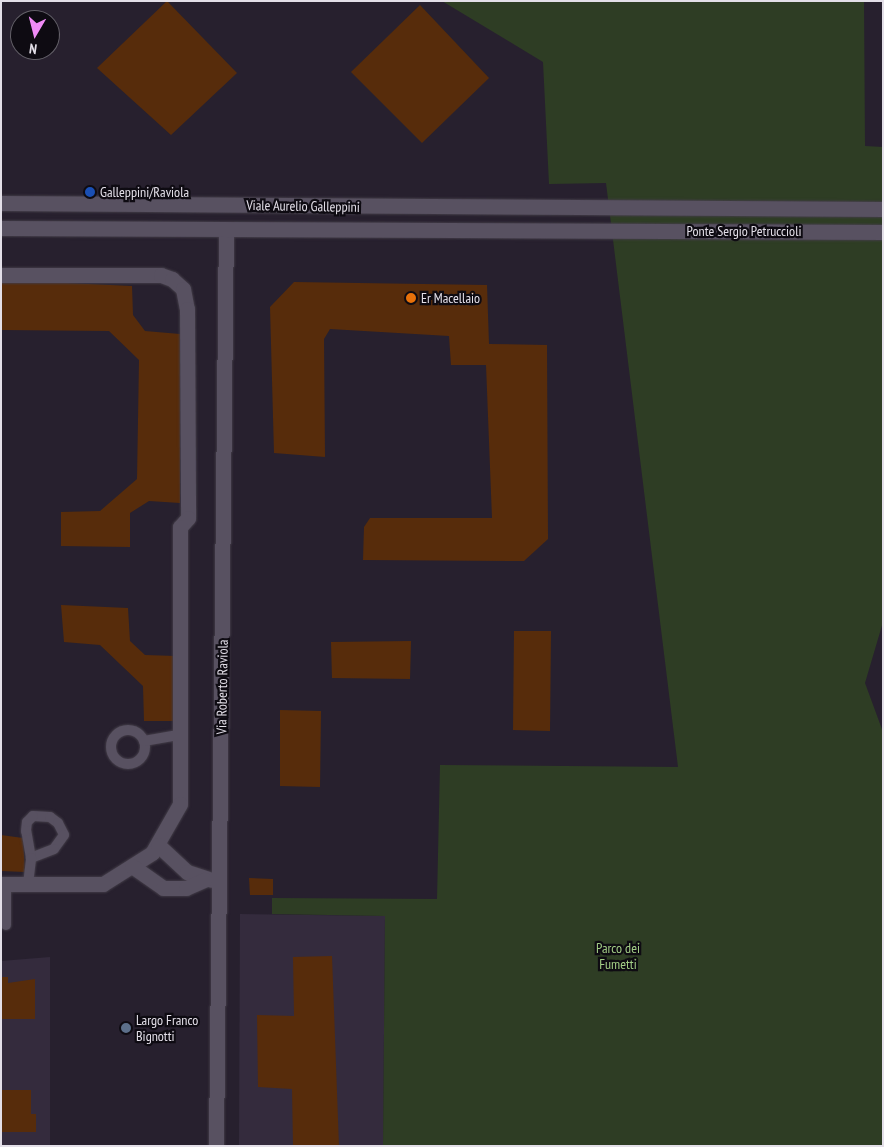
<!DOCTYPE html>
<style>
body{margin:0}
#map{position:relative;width:884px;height:1147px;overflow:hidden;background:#27202e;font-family:"PT Sans Narrow",sans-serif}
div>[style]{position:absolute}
.built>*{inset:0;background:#342b3d}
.green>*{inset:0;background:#2e3d24}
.building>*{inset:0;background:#572c0b}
.roads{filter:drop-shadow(0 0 1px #433d48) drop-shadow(0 0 1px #433d48)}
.lane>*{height:10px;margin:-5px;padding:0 5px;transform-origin:5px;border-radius:5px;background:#585161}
.lane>.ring{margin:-5px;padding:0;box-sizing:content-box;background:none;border:10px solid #585161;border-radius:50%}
.street>*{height:15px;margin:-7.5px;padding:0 7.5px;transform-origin:7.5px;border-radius:7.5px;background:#585161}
.secondary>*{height:15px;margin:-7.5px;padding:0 7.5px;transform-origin:7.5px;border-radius:7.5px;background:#585161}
.dots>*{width:14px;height:14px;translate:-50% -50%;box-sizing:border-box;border:2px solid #0e0b12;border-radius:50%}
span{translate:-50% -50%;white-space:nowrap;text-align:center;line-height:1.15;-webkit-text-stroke:4.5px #0e0b12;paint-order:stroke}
.poi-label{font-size:14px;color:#e3dfe8}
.left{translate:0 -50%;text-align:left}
.street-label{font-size:14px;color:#e3dfe8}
.park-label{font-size:14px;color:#a3ce86}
.frame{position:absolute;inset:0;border:2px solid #e3dfe8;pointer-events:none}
.north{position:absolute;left:10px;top:10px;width:50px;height:50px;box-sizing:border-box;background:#0e0b12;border:1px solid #636068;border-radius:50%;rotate:188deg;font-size:14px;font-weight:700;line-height:20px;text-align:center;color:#e3dfe8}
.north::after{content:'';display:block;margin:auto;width:18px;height:22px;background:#f08bf6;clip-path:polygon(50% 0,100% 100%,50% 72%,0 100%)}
</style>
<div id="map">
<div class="built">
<i style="clip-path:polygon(240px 914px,385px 916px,383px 1146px,239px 1146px)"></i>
<i style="clip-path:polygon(50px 957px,50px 1146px,1px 1146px,1px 961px)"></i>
</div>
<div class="green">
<i style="clip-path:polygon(442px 1px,864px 1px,865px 146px,883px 147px,883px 622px,865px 683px,883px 732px,883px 1146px,383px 1146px,385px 916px,272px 914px,272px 898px,437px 899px,440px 765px,678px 767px,606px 183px,549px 184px,543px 62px)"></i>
</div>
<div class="building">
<i style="clip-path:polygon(167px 1px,237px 73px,171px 135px,97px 68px)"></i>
<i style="clip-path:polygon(420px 5px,489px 78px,422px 143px,351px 72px)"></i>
<i style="clip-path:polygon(1px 280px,132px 286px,133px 315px,145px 331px,180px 334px,180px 503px,149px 501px,130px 513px,130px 547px,61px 546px,61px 512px,100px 511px,137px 479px,139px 360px,109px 331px,1px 330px)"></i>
<i style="clip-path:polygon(294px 282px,487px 285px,489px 344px,547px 345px,548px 539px,524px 561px,363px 560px,364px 527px,370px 518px,492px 518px,486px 365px,451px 365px,449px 336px,330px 329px,324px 339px,325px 457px,274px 453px,270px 307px)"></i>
<i style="clip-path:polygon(61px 605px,128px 608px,130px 641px,145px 655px,176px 656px,177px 721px,144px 721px,143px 686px,100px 645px,64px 642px)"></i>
<i style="clip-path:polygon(514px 631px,551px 631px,550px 731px,513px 730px)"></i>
<i style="clip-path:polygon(411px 641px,410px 679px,332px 678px,331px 642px)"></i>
<i style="clip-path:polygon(280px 710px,321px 711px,320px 787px,280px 786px)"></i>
<i style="clip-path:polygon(1px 835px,23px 838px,25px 872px,1px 871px)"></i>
<i style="clip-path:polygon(249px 878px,273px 879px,273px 895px,250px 895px)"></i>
<i style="clip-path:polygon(332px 956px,339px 1146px,293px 1146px,292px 1089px,258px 1087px,257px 1015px,294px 1016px,293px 957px)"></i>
<i style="clip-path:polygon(1px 977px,8px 977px,8px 983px,35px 979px,35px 1019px,1px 1019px)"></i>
<i style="clip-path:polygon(1px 1090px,31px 1090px,31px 1114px,36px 1114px,36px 1132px,1px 1132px)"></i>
</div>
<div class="roads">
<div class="lane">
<i class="ring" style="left:111px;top:730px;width:24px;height:24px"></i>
<i style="left:144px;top:741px;width:39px;rotate:-10deg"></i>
<i style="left:33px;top:816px;width:17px;rotate:3deg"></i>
<i style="left:50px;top:817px;width:10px;rotate:37deg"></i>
<i style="left:58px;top:823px;width:13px;rotate:63deg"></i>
<i style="left:64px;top:835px;width:17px;rotate:126deg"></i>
<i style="left:54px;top:849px;width:25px;rotate:159deg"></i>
<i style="left:31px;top:858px;width:27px;rotate:-100deg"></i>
<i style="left:26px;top:831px;width:9px;rotate:-84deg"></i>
<i style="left:27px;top:822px;width:8px;rotate:-45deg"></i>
<i style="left:6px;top:884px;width:41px;rotate:90deg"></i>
<i style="left:28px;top:884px;width:26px;rotate:-83deg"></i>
</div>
<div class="street">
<i style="left:1px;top:275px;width:160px"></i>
<i style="left:161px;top:275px;width:12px;rotate:20deg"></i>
<i style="left:172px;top:279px;width:15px;rotate:42deg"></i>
<i style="left:183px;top:289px;width:20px;rotate:79deg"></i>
<i style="left:187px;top:309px;width:209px;rotate:89.7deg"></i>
<i style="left:188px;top:518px;width:12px;rotate:132deg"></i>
<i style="left:180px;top:527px;width:277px;rotate:90deg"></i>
<i style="left:180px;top:804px;width:56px;rotate:119.7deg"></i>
<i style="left:152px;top:853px;width:58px;rotate:147.7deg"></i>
<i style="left:103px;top:884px;width:102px;rotate:180deg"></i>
<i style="left:158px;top:845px;width:40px;rotate:43deg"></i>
<i style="left:187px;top:872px;width:25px;rotate:18deg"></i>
<i style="left:132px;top:866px;width:38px;rotate:35deg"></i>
<i style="left:163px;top:888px;width:23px"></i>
<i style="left:186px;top:888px;width:20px;rotate:-24deg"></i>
<i style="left:216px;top:1146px;width:917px;rotate:-89.38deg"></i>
</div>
<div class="secondary">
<i style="left:1px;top:203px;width:882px;rotate:0.39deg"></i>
<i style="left:1px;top:228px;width:882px;rotate:0.26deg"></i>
</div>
</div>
<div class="dots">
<i style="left:90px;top:192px;background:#1a4fb4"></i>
<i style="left:411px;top:298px;background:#e8710a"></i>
<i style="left:126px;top:1028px;background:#5c6f8a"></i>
</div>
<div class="poi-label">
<span class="left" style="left:100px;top:192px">Galleppini/Raviola</span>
<span class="left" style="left:421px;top:298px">Er Macellaio</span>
<span class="left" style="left:136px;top:1028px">Largo Franco<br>Bignotti</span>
</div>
<div class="street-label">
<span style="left:303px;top:206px;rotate:1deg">Viale Aurelio Galleppini</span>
<span style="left:744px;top:231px">Ponte Sergio Petruccioli</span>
<span style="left:222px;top:687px;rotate:-89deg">Via Roberto Raviola</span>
</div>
<div class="park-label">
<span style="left:618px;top:956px">Parco dei<br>Fumetti</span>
</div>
<div class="frame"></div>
<div class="north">N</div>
</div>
